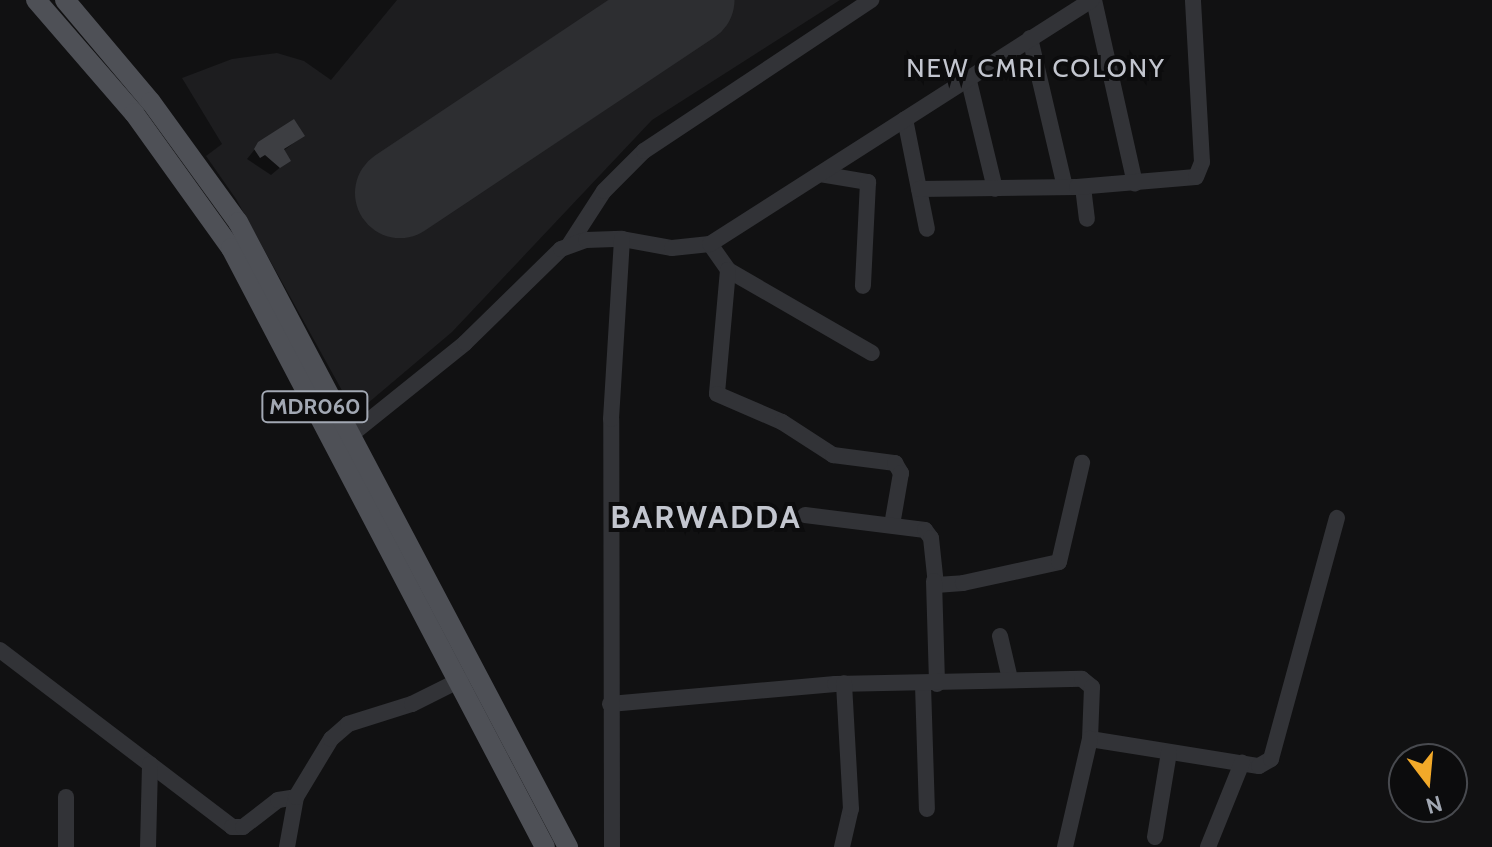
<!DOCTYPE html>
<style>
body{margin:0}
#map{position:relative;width:1492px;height:847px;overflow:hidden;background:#111112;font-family:Cabin,sans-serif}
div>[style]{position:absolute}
.built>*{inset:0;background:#1d1d1f}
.shadow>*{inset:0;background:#0007}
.runway>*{height:90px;margin:-45px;padding:0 45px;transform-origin:45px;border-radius:45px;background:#2d2e31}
.building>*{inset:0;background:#3d3e42}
.minor>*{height:16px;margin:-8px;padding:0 8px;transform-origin:8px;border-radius:8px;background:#323337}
.major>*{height:20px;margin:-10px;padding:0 10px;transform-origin:10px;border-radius:10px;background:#4e5056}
span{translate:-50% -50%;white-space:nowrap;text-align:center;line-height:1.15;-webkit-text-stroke:8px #0c0c0d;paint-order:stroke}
.shield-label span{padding:2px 6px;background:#0c0c0d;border:2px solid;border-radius:6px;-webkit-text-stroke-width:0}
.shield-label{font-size:22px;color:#a2a8b3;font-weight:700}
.neighbourhood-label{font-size:26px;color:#c3c6cf;letter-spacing:2px}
.district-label{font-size:32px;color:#c3c6cf;font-weight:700;letter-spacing:2px}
.north{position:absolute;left:1388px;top:743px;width:80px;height:80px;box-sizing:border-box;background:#0c0c0d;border:2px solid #484a4f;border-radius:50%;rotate:164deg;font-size:22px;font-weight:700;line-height:32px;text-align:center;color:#a2a8b3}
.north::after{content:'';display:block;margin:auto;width:28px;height:36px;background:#f2a929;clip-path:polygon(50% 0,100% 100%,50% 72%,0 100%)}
</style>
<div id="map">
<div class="built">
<i style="clip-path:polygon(397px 0,840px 0,652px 120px,452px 332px,355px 414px,236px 199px,206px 156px,222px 144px,182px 78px,232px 59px,277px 53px,304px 61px,331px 80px)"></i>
</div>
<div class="shadow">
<i style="clip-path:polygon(303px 136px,283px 151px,289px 160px,271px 175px,247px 159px,259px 144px)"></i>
</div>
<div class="runway">
<i style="left:400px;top:193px;width:348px;rotate:-33.7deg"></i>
</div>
<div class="building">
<i style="clip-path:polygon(294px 119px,305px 136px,284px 149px,291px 161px,280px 168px,265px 155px,260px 158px,254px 149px,258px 142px)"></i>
</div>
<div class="minor">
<i style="left:1094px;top:0;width:188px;rotate:77.4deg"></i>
<i style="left:1030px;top:38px;width:153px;rotate:76.8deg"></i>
<i style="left:968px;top:77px;width:115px;rotate:76.4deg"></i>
<i style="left:905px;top:119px;width:112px;rotate:78.7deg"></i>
<i style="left:820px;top:174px;width:49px;rotate:9.5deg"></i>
<i style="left:868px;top:182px;width:104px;rotate:92.8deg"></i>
<i style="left:1083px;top:187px;width:32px;rotate:83deg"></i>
<i style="left:919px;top:189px;width:158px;rotate:-0.7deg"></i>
<i style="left:1077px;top:187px;width:119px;rotate:-4.8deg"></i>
<i style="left:1196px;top:177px;width:16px;rotate:-68deg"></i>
<i style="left:1202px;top:162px;width:162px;rotate:-93.2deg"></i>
<i style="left:710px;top:244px;width:32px;rotate:55deg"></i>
<i style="left:728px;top:270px;width:166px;rotate:30deg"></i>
<i style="left:569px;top:245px;width:64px;rotate:-57.1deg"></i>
<i style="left:604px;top:191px;width:57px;rotate:-45deg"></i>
<i style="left:644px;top:151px;width:273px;rotate:-33.6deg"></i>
<i style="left:728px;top:270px;width:124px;rotate:95.1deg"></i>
<i style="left:717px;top:394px;width:71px;rotate:23.3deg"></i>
<i style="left:782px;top:422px;width:61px;rotate:32.9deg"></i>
<i style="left:833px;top:455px;width:63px;rotate:7.4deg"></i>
<i style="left:895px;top:463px;width:12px;rotate:59deg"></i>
<i style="left:901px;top:473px;width:53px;rotate:99.8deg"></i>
<i style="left:352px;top:434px;width:145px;rotate:-38.8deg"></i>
<i style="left:465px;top:343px;width:134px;rotate:-44.4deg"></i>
<i style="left:561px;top:249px;width:27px;rotate:-20deg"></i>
<i style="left:586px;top:240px;width:36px;rotate:-2deg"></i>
<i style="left:622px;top:239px;width:51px;rotate:10.2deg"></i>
<i style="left:672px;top:248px;width:38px;rotate:-6deg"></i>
<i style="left:710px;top:244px;width:453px;rotate:-32.6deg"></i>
<i style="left:805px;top:515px;width:121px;rotate:7.1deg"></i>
<i style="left:925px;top:530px;width:10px;rotate:53deg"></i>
<i style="left:931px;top:538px;width:47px;rotate:83.9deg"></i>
<i style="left:936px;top:585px;width:27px;rotate:-4deg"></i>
<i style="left:963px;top:583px;width:98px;rotate:-12.3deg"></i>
<i style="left:1059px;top:562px;width:102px;rotate:-76.9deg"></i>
<i style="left:934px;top:581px;width:103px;rotate:88.3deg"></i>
<i style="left:1000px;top:636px;width:44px;rotate:76.9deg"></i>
<i style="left:0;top:650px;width:292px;rotate:37.3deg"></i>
<i style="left:232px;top:827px;width:11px"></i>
<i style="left:243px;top:827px;width:44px;rotate:-37.6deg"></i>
<i style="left:278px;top:800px;width:18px;rotate:-9deg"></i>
<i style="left:923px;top:685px;width:124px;rotate:88.2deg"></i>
<i style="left:610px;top:704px;width:226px;rotate:-5.1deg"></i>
<i style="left:835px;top:684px;width:247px;rotate:-1.2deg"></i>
<i style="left:1082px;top:679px;width:13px;rotate:39deg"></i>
<i style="left:1092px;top:687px;width:52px;rotate:92.2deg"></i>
<i style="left:1090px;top:739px;width:171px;rotate:9.1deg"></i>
<i style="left:1259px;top:766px;width:14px;rotate:-30deg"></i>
<i style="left:1271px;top:759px;width:250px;rotate:-74.7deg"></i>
<i style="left:1155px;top:837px;width:86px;rotate:-80.6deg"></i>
<i style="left:66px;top:847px;width:50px;rotate:-90deg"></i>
<i style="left:148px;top:847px;width:83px;rotate:-88.6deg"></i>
<i style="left:287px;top:847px;width:51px;rotate:-79.8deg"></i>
<i style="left:296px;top:797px;width:68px;rotate:-58.9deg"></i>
<i style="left:331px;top:739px;width:23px;rotate:-41deg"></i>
<i style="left:348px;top:724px;width:67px;rotate:-17.4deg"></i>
<i style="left:412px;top:704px;width:54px;rotate:-26.6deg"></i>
<i style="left:612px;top:847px;width:428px;rotate:-90.1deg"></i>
<i style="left:611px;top:419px;width:180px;rotate:-86.5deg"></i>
<i style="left:842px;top:847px;width:39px;rotate:-77deg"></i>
<i style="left:851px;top:809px;width:126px;rotate:-93.2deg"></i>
<i style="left:1065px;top:847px;width:111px;rotate:-77deg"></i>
<i style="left:1208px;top:847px;width:91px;rotate:-68deg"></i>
</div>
<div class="major">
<i style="left:36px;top:0;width:150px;rotate:49.1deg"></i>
<i style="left:134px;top:113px;width:166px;rotate:54.3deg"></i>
<i style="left:231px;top:248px;width:676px;rotate:62.34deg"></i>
<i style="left:65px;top:0;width:133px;rotate:49.9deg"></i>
<i style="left:151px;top:102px;width:148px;rotate:54.1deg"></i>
<i style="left:238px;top:222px;width:707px;rotate:62.17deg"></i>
</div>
<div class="shield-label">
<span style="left:315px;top:407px">MDR060</span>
</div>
<div class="neighbourhood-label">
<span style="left:1036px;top:69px">NEW CMRI COLONY</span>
</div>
<div class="district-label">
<span style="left:706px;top:517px">BARWADDA</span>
</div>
<div class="north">N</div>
</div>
